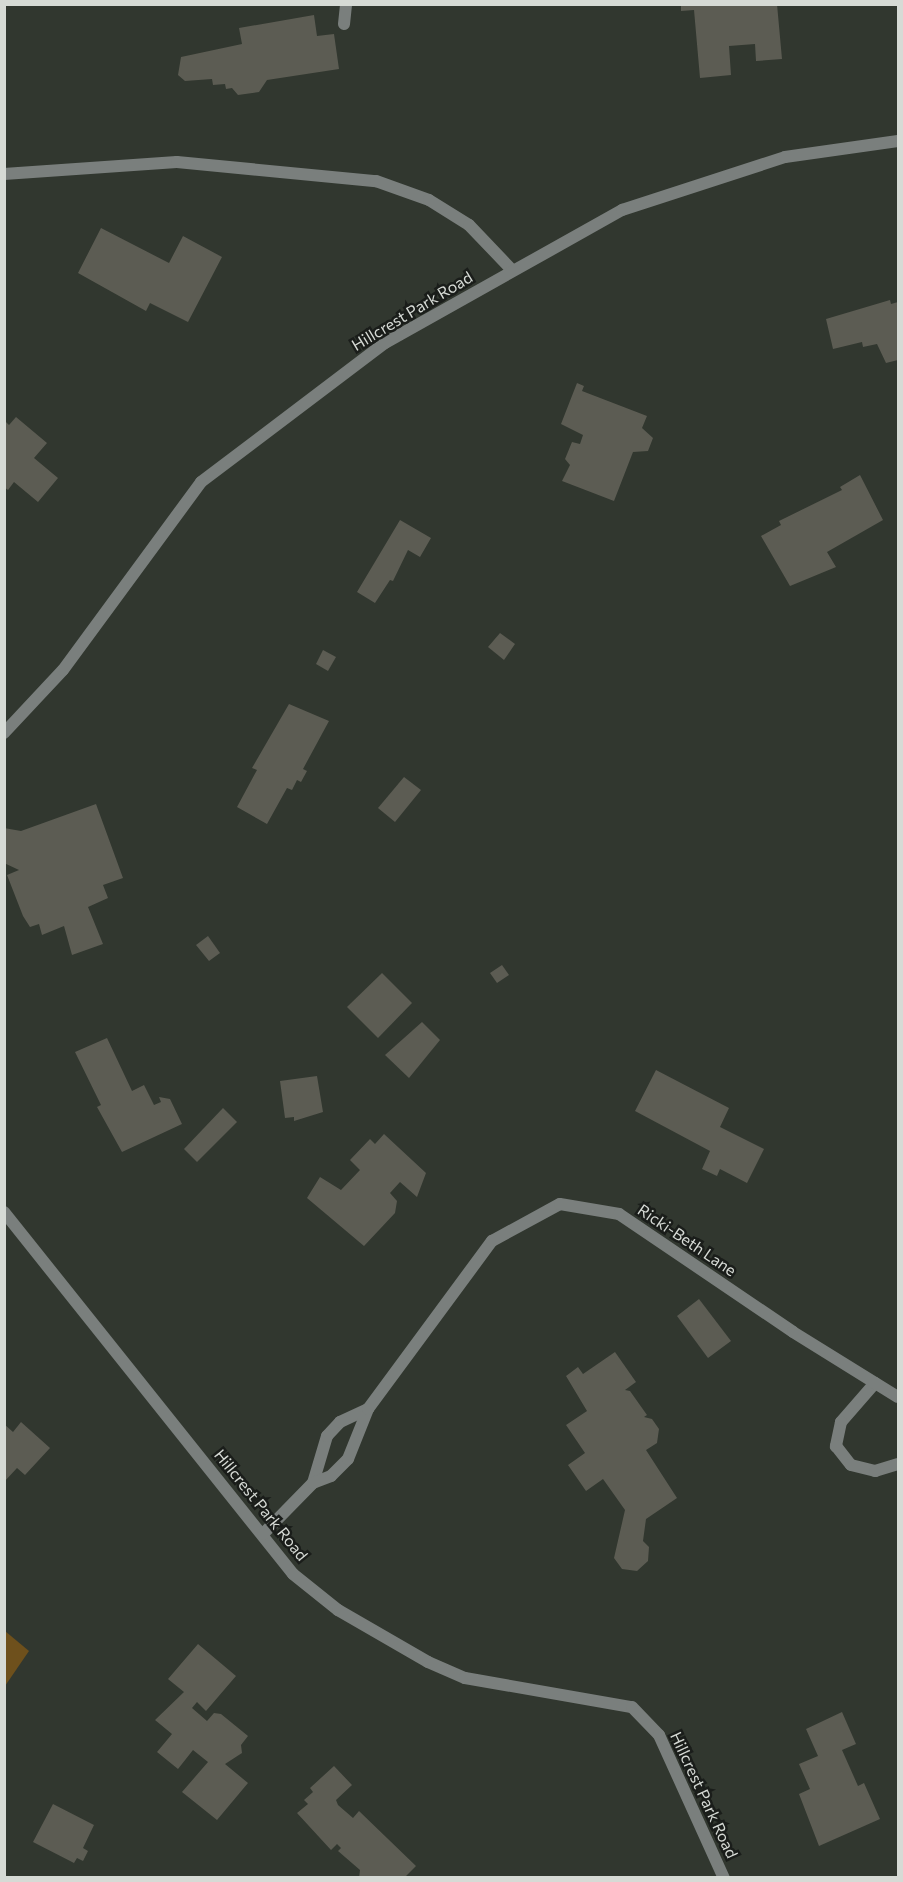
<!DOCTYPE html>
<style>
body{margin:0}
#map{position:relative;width:903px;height:1882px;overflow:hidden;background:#31372f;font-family:Commissioner,sans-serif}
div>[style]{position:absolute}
.green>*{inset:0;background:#6e501c}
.building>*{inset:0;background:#5c5c53}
.service>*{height:12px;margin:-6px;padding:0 6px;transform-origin:6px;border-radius:6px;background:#7a7f7d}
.minor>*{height:12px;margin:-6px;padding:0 6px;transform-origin:6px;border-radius:6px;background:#7a7f7d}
span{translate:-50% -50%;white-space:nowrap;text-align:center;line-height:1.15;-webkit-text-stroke:5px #1a1d1a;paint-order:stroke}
.street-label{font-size:16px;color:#d6dad5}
.frame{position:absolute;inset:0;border:6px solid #d6dad5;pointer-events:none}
</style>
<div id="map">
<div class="green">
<i style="clip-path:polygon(5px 1631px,29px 1651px,5px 1686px)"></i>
</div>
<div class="building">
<i style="clip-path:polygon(681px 4px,777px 4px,782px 59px,756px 61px,755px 44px,729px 46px,731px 75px,700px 78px,694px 10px,681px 11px)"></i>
<i style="clip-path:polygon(314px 15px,317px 36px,334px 34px,339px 69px,267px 80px,259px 92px,238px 95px,232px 88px,226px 89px,225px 84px,213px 85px,212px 79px,185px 81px,178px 75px,181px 57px,242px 44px,239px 28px)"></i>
<i style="clip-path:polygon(101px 228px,169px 263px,183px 236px,222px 257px,188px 322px,150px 303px,146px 311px,78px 273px)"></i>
<i style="clip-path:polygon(890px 300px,891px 304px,898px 302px,898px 360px,886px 363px,877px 344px,863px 347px,862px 342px,833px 349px,826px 319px)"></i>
<i style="clip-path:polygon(577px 383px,584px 386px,582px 391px,647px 416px,642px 428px,653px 438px,648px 451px,633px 452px,614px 501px,562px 481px,570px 465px,565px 459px,572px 442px,580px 444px,583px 435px,561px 424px)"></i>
<i style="clip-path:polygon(16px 417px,47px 443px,34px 458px,58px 478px,38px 502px,14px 482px,8px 490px,4px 487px,4px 420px,9px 425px)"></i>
<i style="clip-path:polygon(860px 475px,883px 520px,827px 552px,836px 567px,790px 586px,761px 536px,781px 525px,779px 521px,842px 490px,840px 487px)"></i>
<i style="clip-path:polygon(400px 520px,431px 538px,420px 557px,408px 550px,393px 581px,390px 580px,375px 603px,357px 592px)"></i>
<i style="clip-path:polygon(500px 633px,515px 644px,504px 660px,488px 647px)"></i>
<i style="clip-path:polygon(323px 650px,336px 657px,328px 671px,316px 664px)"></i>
<i style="clip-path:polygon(289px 704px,329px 721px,303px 769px,307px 771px,301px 782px,297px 780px,292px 790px,287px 788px,267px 824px,237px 807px,257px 770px,252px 768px)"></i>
<i style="clip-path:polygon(404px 777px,421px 790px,395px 822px,378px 808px)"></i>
<i style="clip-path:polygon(96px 804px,123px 878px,103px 885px,108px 898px,88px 907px,103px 944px,72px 955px,64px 926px,42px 935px,39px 924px,30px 927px,23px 916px,7px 875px,19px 870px,4px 863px,4px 828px,21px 831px)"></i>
<i style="clip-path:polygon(208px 936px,220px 953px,209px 961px,196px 945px)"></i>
<i style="clip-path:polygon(502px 965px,509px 975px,497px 983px,490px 973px)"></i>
<i style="clip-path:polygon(382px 973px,412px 1003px,378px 1038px,347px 1007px)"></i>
<i style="clip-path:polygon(422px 1022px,440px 1040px,409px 1078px,385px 1055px)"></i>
<i style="clip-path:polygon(107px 1038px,132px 1091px,144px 1085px,154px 1105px,161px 1102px,159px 1097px,170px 1099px,182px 1124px,122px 1152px,97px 1107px,101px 1105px,75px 1052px)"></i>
<i style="clip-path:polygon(656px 1070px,729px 1108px,720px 1127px,764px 1149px,747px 1183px,720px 1169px,717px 1176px,702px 1169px,710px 1151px,635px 1111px)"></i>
<i style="clip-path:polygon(317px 1076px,323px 1112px,294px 1121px,294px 1117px,285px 1118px,280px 1081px)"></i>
<i style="clip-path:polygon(223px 1108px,237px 1122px,197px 1162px,184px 1149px)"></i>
<i style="clip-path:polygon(384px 1134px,426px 1173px,417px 1197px,400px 1182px,390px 1193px,397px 1201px,395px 1213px,364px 1246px,307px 1198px,320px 1177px,341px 1190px,360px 1170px,350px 1160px,370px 1139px,375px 1144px)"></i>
<i style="clip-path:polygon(699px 1299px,731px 1341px,708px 1358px,677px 1316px)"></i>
<i style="clip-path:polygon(615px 1352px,636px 1382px,625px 1390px,630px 1391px,647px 1415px,644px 1417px,652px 1419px,659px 1429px,657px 1443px,646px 1450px,677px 1498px,646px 1519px,643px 1541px,649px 1547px,648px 1561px,637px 1571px,622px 1569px,614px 1558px,625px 1510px,603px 1479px,586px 1491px,568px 1465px,585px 1453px,566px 1425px,587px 1411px,566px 1376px,578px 1367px,583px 1374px)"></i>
<i style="clip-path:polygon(21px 1422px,50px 1448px,25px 1475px,17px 1468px,4px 1482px,4px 1424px,13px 1432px)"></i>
<i style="clip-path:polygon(198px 1644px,236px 1676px,206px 1711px,197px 1702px,192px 1708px,207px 1721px,214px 1713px,221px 1714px,248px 1736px,241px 1745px,242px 1753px,225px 1764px,248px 1783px,217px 1820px,182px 1792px,208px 1762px,193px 1750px,178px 1769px,157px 1752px,172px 1734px,155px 1720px,184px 1692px,168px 1679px)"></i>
<i style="clip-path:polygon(842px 1712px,856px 1744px,842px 1750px,858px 1786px,864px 1783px,880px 1819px,819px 1846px,799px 1794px,810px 1789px,799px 1764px,818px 1756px,806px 1729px)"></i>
<i style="clip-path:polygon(334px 1766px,352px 1785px,336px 1800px,338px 1805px,353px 1818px,359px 1811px,416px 1866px,404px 1878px,359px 1878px,360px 1870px,338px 1851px,341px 1848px,337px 1844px,331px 1850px,297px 1813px,308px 1804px,304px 1800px,313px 1792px,310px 1788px)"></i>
<i style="clip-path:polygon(53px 1804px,94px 1825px,83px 1848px,88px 1851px,83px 1861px,77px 1858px,74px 1863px,33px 1842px)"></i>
</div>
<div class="service">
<i style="left:344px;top:24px;width:20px;rotate:-84deg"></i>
<i style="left:4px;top:174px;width:173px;rotate:-4deg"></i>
<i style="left:177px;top:162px;width:200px;rotate:5.5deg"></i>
<i style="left:376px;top:181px;width:56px;rotate:19.7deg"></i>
<i style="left:429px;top:200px;width:47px;rotate:32deg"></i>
<i style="left:469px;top:225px;width:62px;rotate:46.3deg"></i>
</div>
<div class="minor">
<i style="left:4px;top:733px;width:86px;rotate:-46.9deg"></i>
<i style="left:63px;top:670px;width:233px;rotate:-53.7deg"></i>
<i style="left:201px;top:482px;width:231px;rotate:-37.1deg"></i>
<i style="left:385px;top:343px;width:272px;rotate:-29.3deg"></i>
<i style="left:622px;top:210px;width:171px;rotate:-18deg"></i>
<i style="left:785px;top:157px;width:114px;rotate:-8.1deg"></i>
<i style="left:4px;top:1212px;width:463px;rotate:51.4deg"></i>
<i style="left:293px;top:1574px;width:58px;rotate:38.7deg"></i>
<i style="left:338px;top:1610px;width:104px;rotate:30deg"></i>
<i style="left:428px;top:1662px;width:40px;rotate:23.4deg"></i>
<i style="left:465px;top:1678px;width:169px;rotate:9.9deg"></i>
<i style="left:632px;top:1707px;width:39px;rotate:46deg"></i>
<i style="left:659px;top:1735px;width:157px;rotate:65.6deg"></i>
<i style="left:875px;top:1383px;width:52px;rotate:131.1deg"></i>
<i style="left:841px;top:1422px;width:25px;rotate:102deg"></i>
<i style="left:836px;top:1446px;width:24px;rotate:52deg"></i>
<i style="left:851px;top:1465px;width:25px;rotate:14deg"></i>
<i style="left:875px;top:1471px;width:24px;rotate:-17deg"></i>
<i style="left:313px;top:1483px;width:49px;rotate:-73.4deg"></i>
<i style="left:327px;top:1436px;width:19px;rotate:-47deg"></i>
<i style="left:340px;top:1422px;width:31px;rotate:-25deg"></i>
<i style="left:263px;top:1534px;width:71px;rotate:-45.6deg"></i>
<i style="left:313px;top:1483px;width:19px;rotate:-21deg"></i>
<i style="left:331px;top:1476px;width:24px;rotate:-45deg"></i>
<i style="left:348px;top:1459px;width:54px;rotate:-68.2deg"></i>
<i style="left:368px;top:1409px;width:209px;rotate:-53.6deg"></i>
<i style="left:492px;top:1241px;width:77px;rotate:-28.6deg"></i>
<i style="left:560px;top:1204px;width:60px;rotate:9.6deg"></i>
<i style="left:619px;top:1214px;width:210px;rotate:34.1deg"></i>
<i style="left:793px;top:1332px;width:123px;rotate:31.8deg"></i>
</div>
<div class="street-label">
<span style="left:412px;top:311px;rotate:-31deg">Hillcrest Park Road</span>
<span style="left:687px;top:1240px;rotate:34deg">Ricki-Beth Lane</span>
<span style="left:261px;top:1505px;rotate:51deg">Hillcrest Park Road</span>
<span style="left:704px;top:1795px;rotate:65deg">Hillcrest Park Road</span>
</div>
<div class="frame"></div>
</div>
